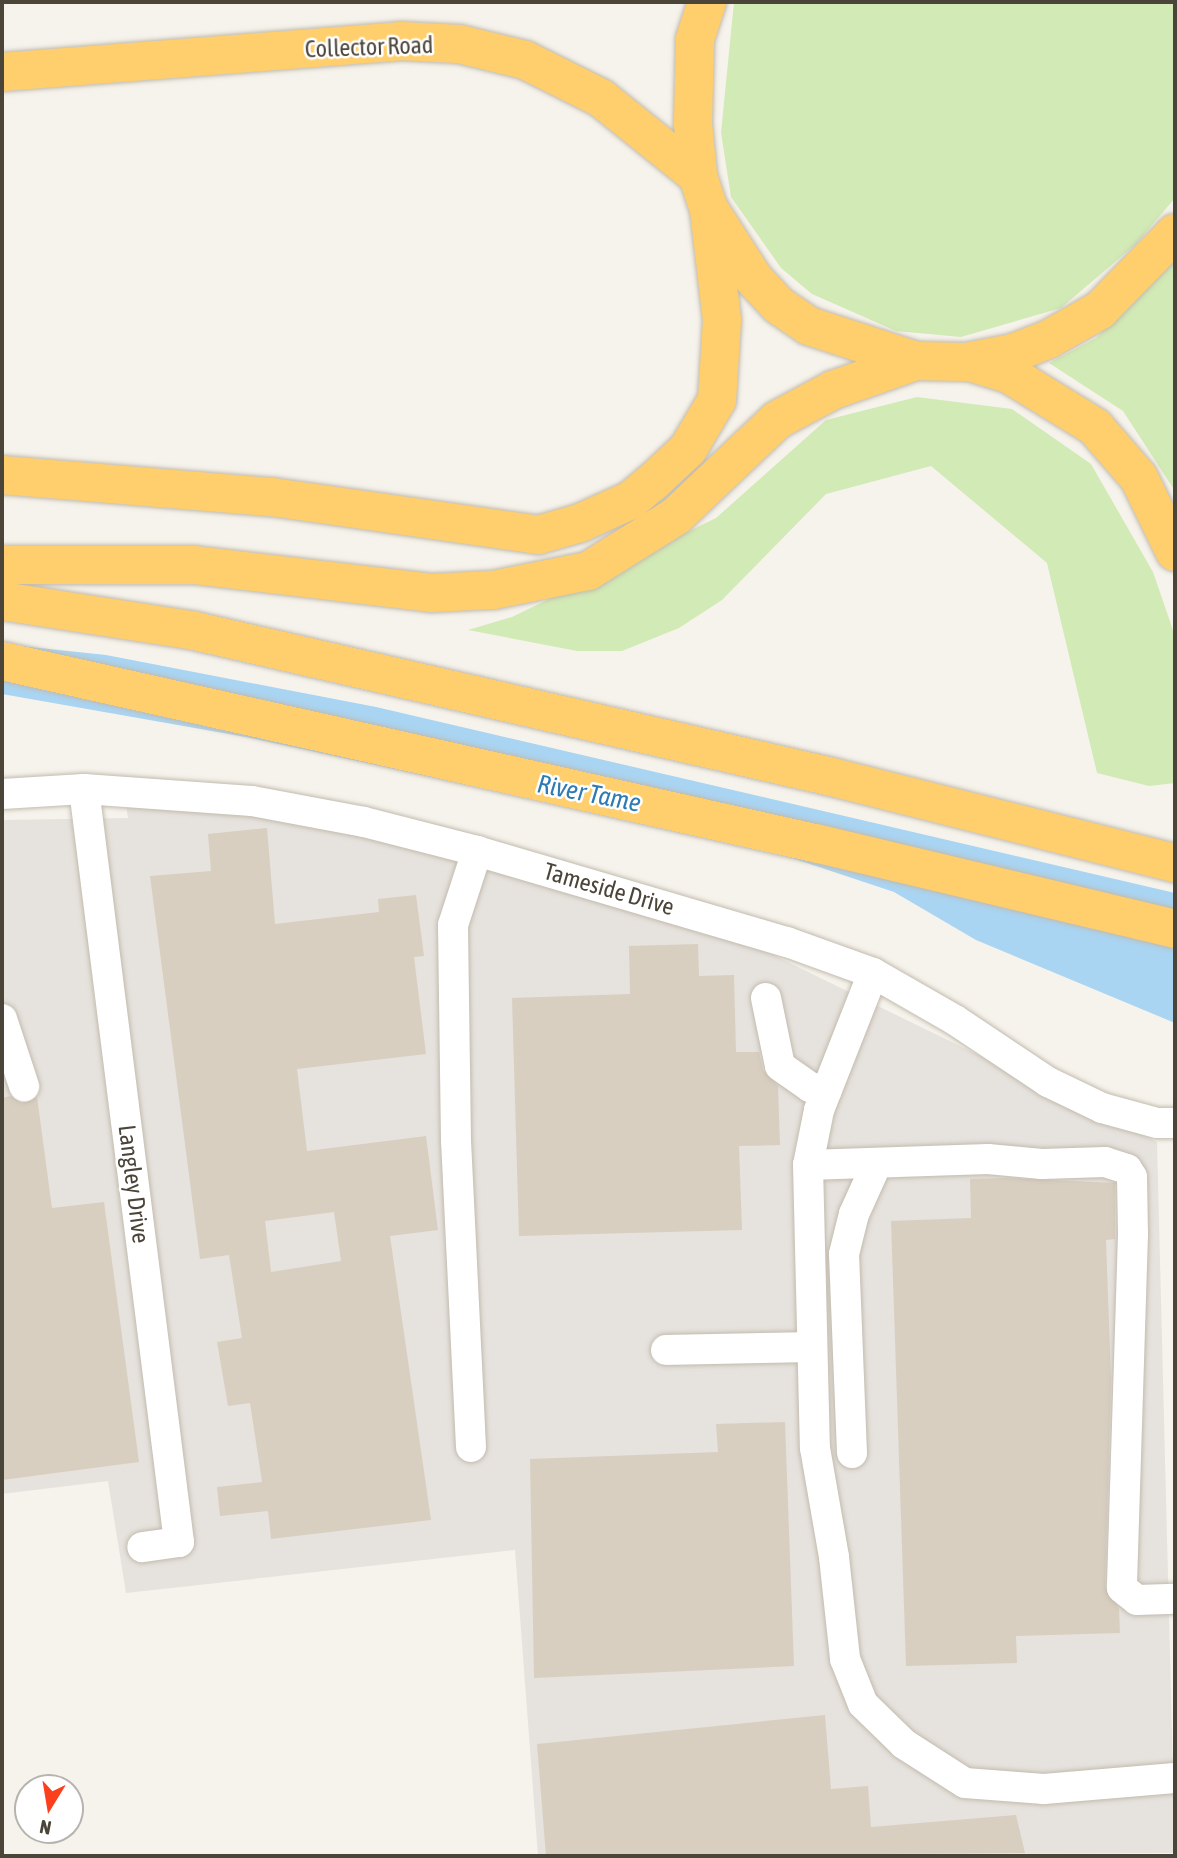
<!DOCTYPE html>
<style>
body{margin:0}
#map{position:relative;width:1177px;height:1858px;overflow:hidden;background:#f6f3ec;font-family:"Asap Condensed",sans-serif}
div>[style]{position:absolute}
.industrial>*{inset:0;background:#e6e2dd}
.green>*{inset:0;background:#d2eab5}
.water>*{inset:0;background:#a9d4f2}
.building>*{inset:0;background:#d8cfc1}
.roads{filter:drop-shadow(0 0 2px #c2bbae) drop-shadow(0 0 2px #c2bbae)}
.minor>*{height:30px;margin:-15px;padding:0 15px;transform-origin:15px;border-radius:15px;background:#fff}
.highway>*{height:38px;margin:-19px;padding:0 19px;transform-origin:19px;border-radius:19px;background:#ffcf6e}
span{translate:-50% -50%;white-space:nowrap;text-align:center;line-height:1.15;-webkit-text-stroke:5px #fff;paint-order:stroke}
.street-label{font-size:24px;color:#4b4439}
.water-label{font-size:26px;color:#2e7ab2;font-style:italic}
.frame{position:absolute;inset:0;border:4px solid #4b4439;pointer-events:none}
.north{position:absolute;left:14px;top:1774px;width:70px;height:70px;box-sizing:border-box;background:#fff;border:2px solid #b7b4b0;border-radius:50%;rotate:191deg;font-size:19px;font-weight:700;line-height:28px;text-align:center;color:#4b4439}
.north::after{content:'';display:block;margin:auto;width:24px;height:32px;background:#fc3f1d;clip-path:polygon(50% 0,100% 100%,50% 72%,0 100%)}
</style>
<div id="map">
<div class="industrial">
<i style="clip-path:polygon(126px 804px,270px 810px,728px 933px,1157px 1142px,1175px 1853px,538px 1856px,515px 1550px,126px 1593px,108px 1481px,2px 1494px,2px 820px,128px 818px)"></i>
</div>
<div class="green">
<i style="clip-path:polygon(734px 2px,1175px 2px,1175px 198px,1136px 244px,1061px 308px,961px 337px,896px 331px,812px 294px,781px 268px,731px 197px,721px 133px)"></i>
<i style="clip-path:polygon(1175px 257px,1175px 491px,1123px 411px,1049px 363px,1096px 338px)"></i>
<i style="clip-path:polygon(917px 397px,1012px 409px,1091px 464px,1153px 572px,1175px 636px,1175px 783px,1149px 786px,1097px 773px,1047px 563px,931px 466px,826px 494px,722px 600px,679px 628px,622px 651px,577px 651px,468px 630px,512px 617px,716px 518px,826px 420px)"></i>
</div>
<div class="water">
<i style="clip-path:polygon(2px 644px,106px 655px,376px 707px,1175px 893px,1175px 1023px,976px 940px,894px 892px,762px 848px,246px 737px,2px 694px)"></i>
</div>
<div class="building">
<i style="clip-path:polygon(evenodd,267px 828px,275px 924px,379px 912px,378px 899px,416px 895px,424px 956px,414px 957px,426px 1054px,297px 1069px,307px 1151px,426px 1136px,438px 1230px,390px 1236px,431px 1520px,271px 1539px,268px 1511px,220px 1516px,217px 1487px,262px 1482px,250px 1403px,228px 1406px,217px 1342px,242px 1338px,229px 1255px,200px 1259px,150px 876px,211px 871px,208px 834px,267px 828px,334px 1212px,341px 1261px,271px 1272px,265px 1221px,334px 1212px)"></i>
<i style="clip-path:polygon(698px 944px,699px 976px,734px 975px,736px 1052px,759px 1052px,763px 1070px,778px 1086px,780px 1145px,739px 1146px,742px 1230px,519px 1236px,512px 998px,630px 994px,629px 946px)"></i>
<i style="clip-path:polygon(11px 1096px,21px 1103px,37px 1097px,52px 1208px,104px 1202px,139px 1462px,2px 1480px,2px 1098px)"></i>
<i style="clip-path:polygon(1005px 1178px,1115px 1183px,1115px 1239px,1106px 1240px,1111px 1379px,1105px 1587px,1119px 1608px,1120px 1633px,1016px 1636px,1017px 1663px,906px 1666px,891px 1221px,971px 1218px,970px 1179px)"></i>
<i style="clip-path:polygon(785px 1422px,794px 1666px,534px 1678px,530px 1459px,718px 1452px,716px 1424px)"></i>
<i style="clip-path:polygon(825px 1715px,831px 1789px,868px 1786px,871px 1827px,1016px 1815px,1025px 1853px,546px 1856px,537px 1744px)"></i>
</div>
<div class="roads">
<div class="minor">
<i style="left:84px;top:789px;width:759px;rotate:82.81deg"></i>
<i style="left:179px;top:1542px;width:37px;rotate:172deg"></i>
<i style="left:2px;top:794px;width:82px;rotate:-3.5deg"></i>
<i style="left:84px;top:789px;width:168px;rotate:4.1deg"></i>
<i style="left:252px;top:801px;width:114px;rotate:10.6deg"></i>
<i style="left:364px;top:822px;width:117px;rotate:14.4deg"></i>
<i style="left:477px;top:851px;width:323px;rotate:16.4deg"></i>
<i style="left:787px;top:942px;width:91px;rotate:19.8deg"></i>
<i style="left:873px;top:973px;width:95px;rotate:29.8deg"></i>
<i style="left:955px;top:1020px;width:112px;rotate:33.7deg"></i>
<i style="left:1048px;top:1082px;width:60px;rotate:25.7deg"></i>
<i style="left:1102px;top:1108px;width:57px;rotate:15.3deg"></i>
<i style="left:1157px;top:1123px;width:18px"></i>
<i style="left:873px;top:973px;width:147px;rotate:111.5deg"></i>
<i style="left:819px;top:1110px;width:56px;rotate:101.3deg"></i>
<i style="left:808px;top:1165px;width:283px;rotate:88.6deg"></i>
<i style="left:815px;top:1448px;width:111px;rotate:80.1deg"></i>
<i style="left:834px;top:1557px;width:103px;rotate:83.8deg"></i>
<i style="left:845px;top:1659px;width:48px;rotate:68.2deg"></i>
<i style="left:863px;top:1704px;width:57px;rotate:44.3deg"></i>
<i style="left:904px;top:1744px;width:72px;rotate:32.6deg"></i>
<i style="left:965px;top:1783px;width:79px;rotate:4.3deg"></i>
<i style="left:1044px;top:1789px;width:131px;rotate:-4.8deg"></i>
<i style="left:766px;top:998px;width:69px;rotate:78.4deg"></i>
<i style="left:780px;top:1066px;width:37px;rotate:35deg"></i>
<i style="left:810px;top:1087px;width:17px;rotate:13deg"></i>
<i style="left:2px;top:1019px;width:71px;rotate:71.8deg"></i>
<i style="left:808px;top:1165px;width:180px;rotate:-1.9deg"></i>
<i style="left:988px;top:1159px;width:54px;rotate:5.3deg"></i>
<i style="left:1042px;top:1164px;width:63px;rotate:-1.8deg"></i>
<i style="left:1105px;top:1162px;width:23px;rotate:18deg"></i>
<i style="left:1127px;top:1169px;width:9px;rotate:58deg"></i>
<i style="left:1132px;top:1177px;width:57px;rotate:89deg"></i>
<i style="left:1133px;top:1234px;width:354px;rotate:91.8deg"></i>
<i style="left:1122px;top:1588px;width:19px;rotate:39deg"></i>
<i style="left:1137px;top:1600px;width:38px;rotate:-2deg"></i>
<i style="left:666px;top:1350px;width:144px;rotate:-1.2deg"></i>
<i style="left:471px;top:1447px;width:306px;rotate:-92.8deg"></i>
<i style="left:456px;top:1141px;width:216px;rotate:-90.8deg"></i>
<i style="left:453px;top:925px;width:78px;rotate:-72deg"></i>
<i style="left:852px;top:1453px;width:199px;rotate:-92.3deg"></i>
<i style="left:844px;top:1254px;width:41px;rotate:-76deg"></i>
<i style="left:854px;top:1214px;width:56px;rotate:-65.7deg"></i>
</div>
<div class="highway">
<i style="left:707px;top:2px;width:40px;rotate:108deg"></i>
<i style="left:695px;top:40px;width:84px;rotate:91.4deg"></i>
<i style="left:693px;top:124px;width:52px;rotate:84.5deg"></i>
<i style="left:698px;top:176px;width:35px;rotate:72deg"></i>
<i style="left:709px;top:209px;width:83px;rotate:57.3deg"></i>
<i style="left:754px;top:279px;width:35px;rotate:47deg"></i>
<i style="left:778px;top:305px;width:37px;rotate:34deg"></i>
<i style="left:809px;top:326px;width:113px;rotate:18.1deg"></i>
<i style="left:916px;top:361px;width:51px;rotate:1.1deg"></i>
<i style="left:967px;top:362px;width:47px;rotate:-11.1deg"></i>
<i style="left:1013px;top:353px;width:39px;rotate:-21deg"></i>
<i style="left:1049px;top:339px;width:59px;rotate:-29.6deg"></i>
<i style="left:1100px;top:310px;width:107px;rotate:-45.8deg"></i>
<i style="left:2px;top:72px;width:400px;rotate:-4.4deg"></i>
<i style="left:401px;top:41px;width:58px;rotate:3deg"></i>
<i style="left:459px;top:44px;width:68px;rotate:13.6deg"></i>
<i style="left:525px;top:60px;width:85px;rotate:26.6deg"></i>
<i style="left:601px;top:98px;width:124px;rotate:38.8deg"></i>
<i style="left:970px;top:362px;width:41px;rotate:17.1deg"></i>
<i style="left:1009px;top:374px;width:101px;rotate:31.6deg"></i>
<i style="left:1095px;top:427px;width:67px;rotate:49.2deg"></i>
<i style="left:1139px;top:478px;width:82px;rotate:64.1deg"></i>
<i style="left:2px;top:475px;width:271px;rotate:4.7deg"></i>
<i style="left:272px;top:497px;width:269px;rotate:8.1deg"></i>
<i style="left:538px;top:535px;width:44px;rotate:-15.9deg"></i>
<i style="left:580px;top:523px;width:56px;rotate:-24.3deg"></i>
<i style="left:631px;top:500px;width:31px;rotate:-40deg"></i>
<i style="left:655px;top:480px;width:45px;rotate:-43.2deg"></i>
<i style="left:688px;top:449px;width:57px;rotate:-59.4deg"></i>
<i style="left:717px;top:400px;width:80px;rotate:-86.4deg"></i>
<i style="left:722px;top:320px;width:112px;rotate:-96.7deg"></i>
<i style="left:2px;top:565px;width:192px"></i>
<i style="left:194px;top:565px;width:239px;rotate:6.7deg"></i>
<i style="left:431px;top:593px;width:62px;rotate:-2.8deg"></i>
<i style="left:493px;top:590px;width:97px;rotate:-11.3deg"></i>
<i style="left:588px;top:571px;width:104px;rotate:-32deg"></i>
<i style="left:676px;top:516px;width:139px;rotate:-43.5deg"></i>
<i style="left:777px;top:420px;width:64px;rotate:-28.2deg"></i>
<i style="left:833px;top:390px;width:88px;rotate:-19.3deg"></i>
<i style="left:2px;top:601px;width:195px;rotate:8.8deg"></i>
<i style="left:195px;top:631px;width:654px;rotate:12.91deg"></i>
<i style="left:832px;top:777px;width:354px;rotate:14.1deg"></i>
<i style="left:2px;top:661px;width:837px;rotate:12.63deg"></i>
<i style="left:819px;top:844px;width:366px;rotate:13.4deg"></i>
</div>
</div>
<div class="street-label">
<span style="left:369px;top:47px;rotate:-2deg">Collector Road</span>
<span style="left:609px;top:889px;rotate:16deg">Tameside Drive</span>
<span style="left:134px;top:1184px;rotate:83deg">Langley Drive</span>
</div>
<div class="water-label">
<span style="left:589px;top:794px;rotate:11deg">River Tame</span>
</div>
<div class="frame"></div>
<div class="north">N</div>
</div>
